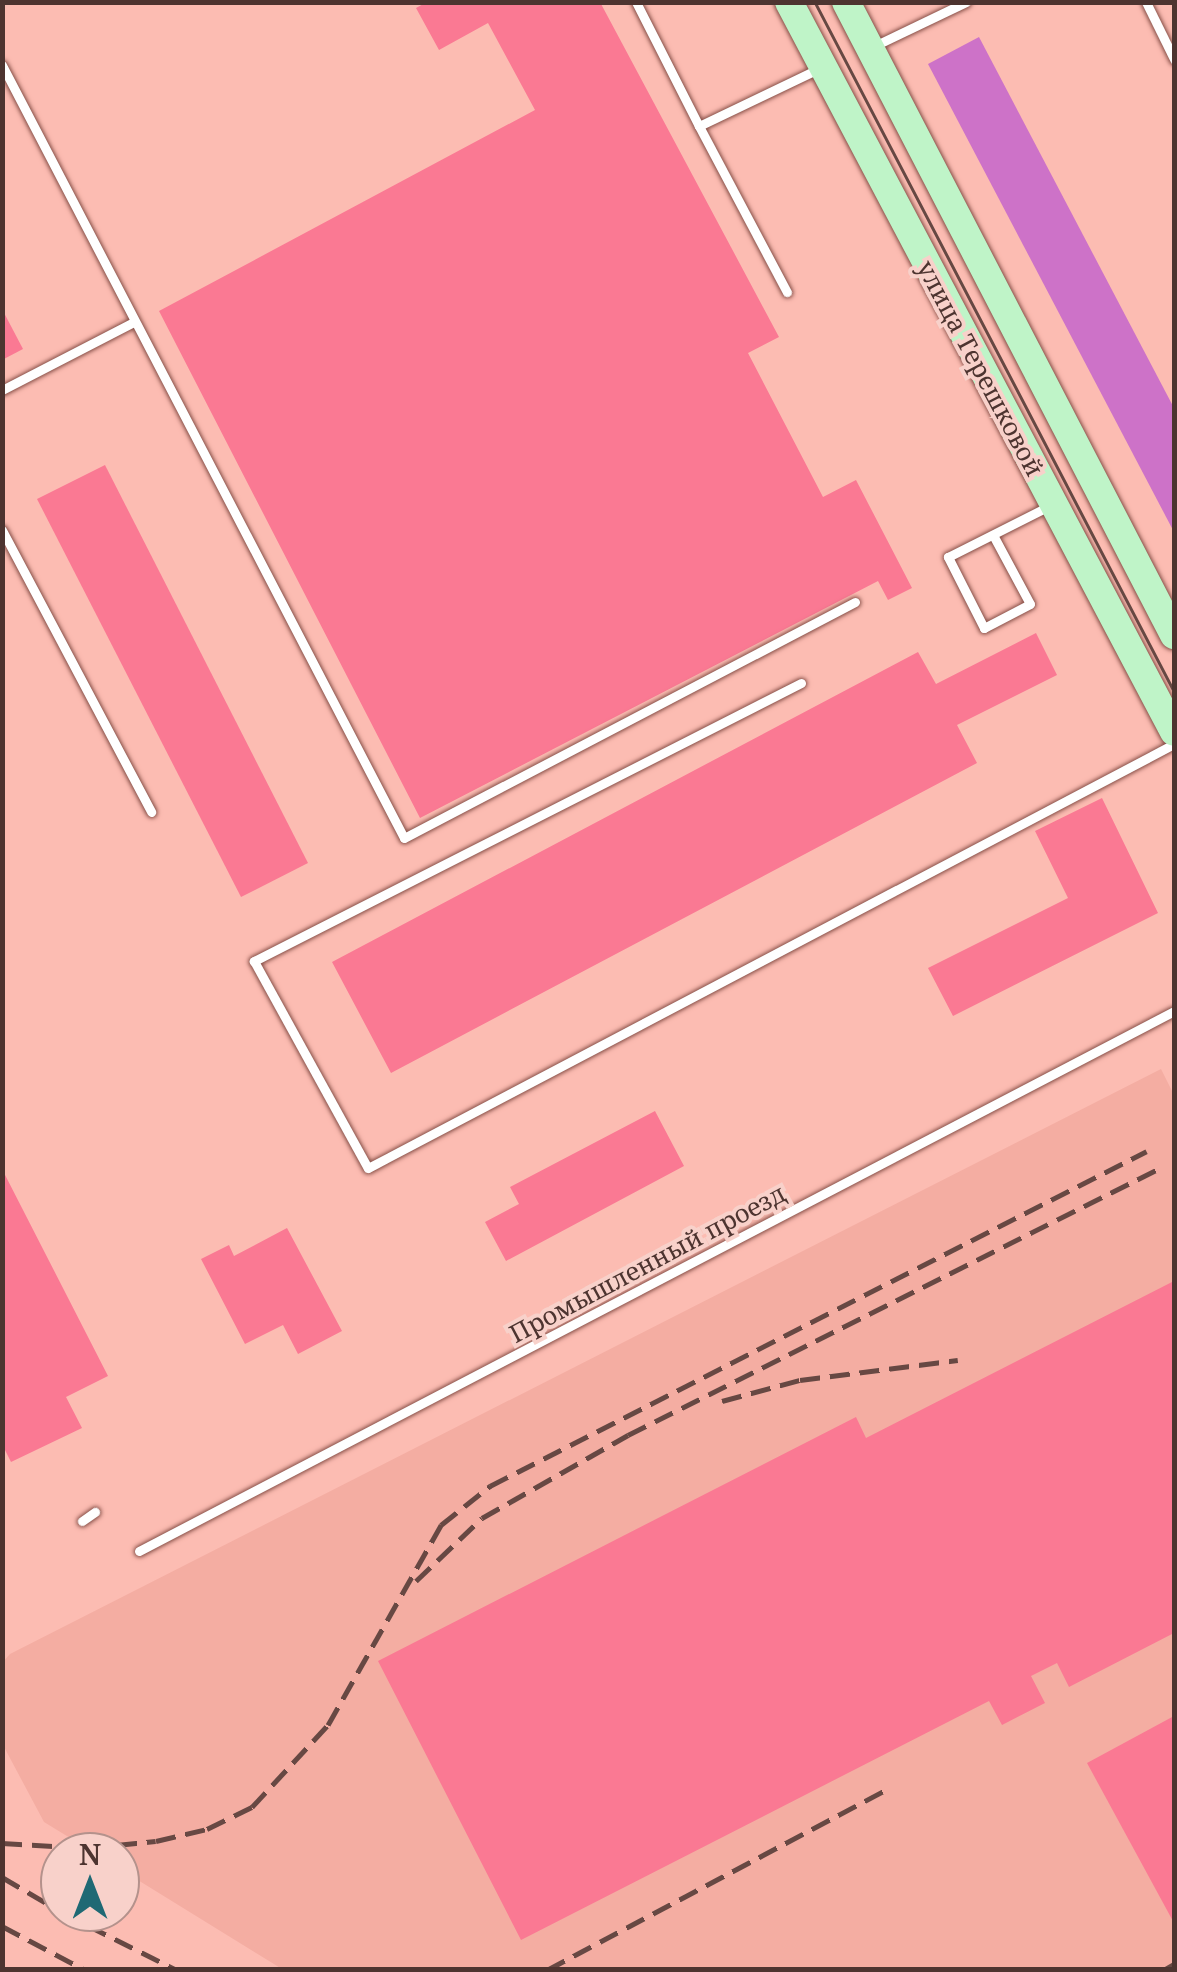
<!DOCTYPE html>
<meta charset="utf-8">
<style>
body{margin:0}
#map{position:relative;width:1177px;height:1972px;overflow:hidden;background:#fcbcb2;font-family:"Noto Serif",serif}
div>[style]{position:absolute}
.built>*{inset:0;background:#f4ada2}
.forest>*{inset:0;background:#cd72c8}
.building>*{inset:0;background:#fa7993}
.roads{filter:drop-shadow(0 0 2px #875048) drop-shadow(0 0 2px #875048)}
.lane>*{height:9px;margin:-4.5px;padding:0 4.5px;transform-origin:4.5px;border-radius:4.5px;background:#fff}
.primary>*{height:28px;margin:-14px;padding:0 14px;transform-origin:14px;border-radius:14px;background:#bff4c8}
.tram>*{height:2.5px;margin:-1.25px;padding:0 1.25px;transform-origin:1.25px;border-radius:1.25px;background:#674843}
.rail>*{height:5px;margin-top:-2.5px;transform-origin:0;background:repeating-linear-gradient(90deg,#674843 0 20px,transparent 0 30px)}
span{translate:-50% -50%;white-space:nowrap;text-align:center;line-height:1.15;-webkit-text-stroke:8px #f8d1ca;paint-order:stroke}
.street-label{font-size:25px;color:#4d3430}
.frame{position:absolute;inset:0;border:5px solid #4d3430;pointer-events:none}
.north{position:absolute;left:40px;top:1832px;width:100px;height:100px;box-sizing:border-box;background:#f8d1ca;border:2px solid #b4928c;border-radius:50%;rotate:0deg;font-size:28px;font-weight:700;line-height:40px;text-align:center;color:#4d3430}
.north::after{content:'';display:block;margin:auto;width:35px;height:45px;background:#1f6974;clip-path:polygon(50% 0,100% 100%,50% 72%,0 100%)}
</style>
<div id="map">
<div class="built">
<i style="clip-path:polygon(1161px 1069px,1174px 1095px,1174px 1969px,282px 1969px,120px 1869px,120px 1852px,93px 1852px,44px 1822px,3px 1745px,2px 1663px,10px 1654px)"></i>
</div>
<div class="forest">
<i style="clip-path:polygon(979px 37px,1174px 408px,1174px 532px,928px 64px)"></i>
</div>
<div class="building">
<i style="clip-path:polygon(427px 2px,600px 2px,779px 337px,748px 353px,823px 497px,856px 480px,912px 588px,888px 600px,878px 581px,420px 818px,159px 311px,535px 110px,488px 23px,439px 50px,416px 8px)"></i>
<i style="clip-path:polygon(2px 309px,23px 349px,2px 360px)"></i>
<i style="clip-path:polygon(105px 465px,308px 863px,241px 897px,37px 499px)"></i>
<i style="clip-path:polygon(1036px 633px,1057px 675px,957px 725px,977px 763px,391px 1073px,332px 962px,918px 652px,936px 684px)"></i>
<i style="clip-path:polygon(1102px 798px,1158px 913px,953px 1016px,928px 968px,1068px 898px,1035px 831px)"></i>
<i style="clip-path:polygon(655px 1111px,684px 1166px,506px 1261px,485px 1222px,519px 1204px,510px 1187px)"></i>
<i style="clip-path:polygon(2px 1169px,108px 1376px,66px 1397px,82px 1428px,11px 1462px,2px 1444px)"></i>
<i style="clip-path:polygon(287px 1228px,342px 1331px,298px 1354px,283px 1325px,245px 1344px,201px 1259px,229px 1245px,234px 1256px)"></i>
<i style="clip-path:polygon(1174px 1281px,1174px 1633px,1069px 1687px,1057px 1663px,1031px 1676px,1045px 1703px,1002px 1725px,989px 1701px,521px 1940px,378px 1661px,856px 1417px,866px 1438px)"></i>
<i style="clip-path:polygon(1174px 1716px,1174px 1923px,1087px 1763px)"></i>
</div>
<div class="roads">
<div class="lane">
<i style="left:636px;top:2px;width:139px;rotate:63.1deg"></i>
<i style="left:699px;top:126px;width:134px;rotate:-25.6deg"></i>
<i style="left:1146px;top:2px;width:64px;rotate:63.8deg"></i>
<i style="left:872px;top:47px;width:104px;rotate:-25.6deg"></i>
<i style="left:2px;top:65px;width:871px;rotate:62.52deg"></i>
<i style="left:404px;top:838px;width:509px;rotate:-27.62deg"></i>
<i style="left:699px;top:126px;width:188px;rotate:62.1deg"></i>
<i style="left:2px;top:390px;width:146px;rotate:-27.3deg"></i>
<i style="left:2px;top:530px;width:319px;rotate:62.1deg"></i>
<i style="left:993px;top:535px;width:78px;rotate:61.8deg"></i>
<i style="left:1030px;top:604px;width:52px;rotate:152.4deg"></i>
<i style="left:984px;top:628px;width:80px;rotate:-116.9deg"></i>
<i style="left:948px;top:557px;width:115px;rotate:-26.8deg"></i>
<i style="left:801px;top:683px;width:614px;rotate:153.06deg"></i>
<i style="left:254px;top:961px;width:236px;rotate:61.2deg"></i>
<i style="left:368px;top:1168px;width:911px;rotate:-27.75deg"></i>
<i style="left:82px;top:1521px;width:16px;rotate:-35deg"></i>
<i style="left:139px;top:1551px;width:1167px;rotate:-27.55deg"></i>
</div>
<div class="primary">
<i style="left:789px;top:2px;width:825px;rotate:62.19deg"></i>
<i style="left:846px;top:2px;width:713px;rotate:62.61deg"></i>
</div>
</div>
<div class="tram">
<i style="left:815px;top:2px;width:777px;rotate:62.48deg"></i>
</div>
<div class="rail">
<i style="left:722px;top:1401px;width:81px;rotate:-15.1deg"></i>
<i style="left:800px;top:1380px;width:159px;rotate:-7.2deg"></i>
<i style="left:416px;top:1581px;width:91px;rotate:-43.7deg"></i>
<i style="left:482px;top:1518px;width:168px;rotate:-29.6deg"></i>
<i style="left:628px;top:1435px;width:591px;rotate:-26.65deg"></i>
<i style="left:2px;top:1843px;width:85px;rotate:3.4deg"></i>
<i style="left:87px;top:1848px;width:69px;rotate:-5.8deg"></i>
<i style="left:156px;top:1841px;width:52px;rotate:-13.2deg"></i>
<i style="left:207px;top:1829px;width:50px;rotate:-26.1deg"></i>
<i style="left:252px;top:1807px;width:112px;rotate:-47.2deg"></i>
<i style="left:328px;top:1725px;width:230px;rotate:-60.5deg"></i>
<i style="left:441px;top:1525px;width:63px;rotate:-38.5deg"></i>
<i style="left:490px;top:1486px;width:737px;rotate:-27.02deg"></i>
<i style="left:2px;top:1877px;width:67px;rotate:30.4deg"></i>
<i style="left:61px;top:1912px;width:130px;rotate:26.6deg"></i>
<i style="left:2px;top:1926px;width:94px;rotate:27.9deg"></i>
<i style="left:547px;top:1970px;width:388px;rotate:-28deg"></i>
<i style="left:1164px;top:1970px;width:12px;rotate:-31deg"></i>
</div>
<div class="street-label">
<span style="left:981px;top:368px;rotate:62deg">улица Терешковой</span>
<span style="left:647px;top:1263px;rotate:-28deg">Промышленный проезд</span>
</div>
<div class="frame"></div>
<div class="north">N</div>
</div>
